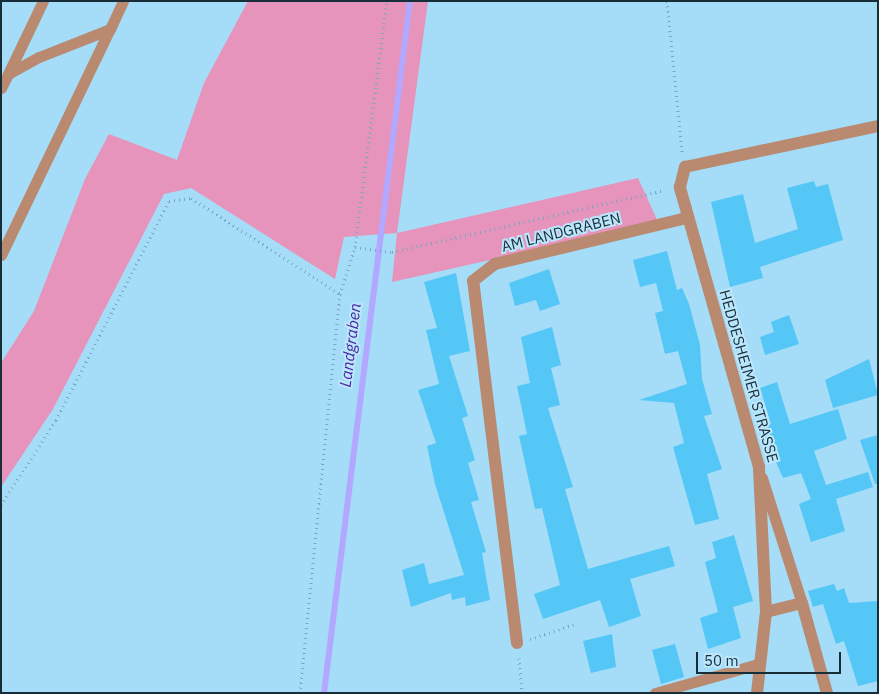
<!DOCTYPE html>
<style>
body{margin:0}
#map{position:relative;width:879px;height:694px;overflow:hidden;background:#a5dcf7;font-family:"IBM Plex Sans",sans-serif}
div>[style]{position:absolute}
.green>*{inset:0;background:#e694bc}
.stream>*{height:5.5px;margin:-2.75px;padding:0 2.75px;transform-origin:2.75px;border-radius:2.75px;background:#b3a8ff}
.building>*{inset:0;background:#54c7f7}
.path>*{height:3px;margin-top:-1.5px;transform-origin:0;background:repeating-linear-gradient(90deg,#7aa7bd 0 1px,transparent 0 5px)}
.service>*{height:11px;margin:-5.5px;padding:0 5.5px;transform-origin:5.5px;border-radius:5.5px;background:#b98970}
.minor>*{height:12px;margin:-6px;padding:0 6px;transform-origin:6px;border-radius:6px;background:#b98970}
span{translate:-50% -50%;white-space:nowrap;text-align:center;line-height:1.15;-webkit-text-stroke:4px #bbe7fd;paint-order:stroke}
.street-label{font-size:15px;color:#172d37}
.water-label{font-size:16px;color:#4c27a3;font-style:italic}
.frame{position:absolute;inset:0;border:2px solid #172d37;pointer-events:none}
.scale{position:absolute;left:696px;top:652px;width:145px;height:22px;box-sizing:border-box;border:2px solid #172d37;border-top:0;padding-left:6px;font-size:15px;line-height:18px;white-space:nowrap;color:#172d37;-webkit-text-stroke:4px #bbe7fd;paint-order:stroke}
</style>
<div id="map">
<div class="green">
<i style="clip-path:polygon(248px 1px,428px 1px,397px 233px,638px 178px,658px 222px,392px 282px,397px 233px,344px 237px,335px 279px,191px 188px,164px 194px,53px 409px,1px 487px,1px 363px,34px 311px,85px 179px,109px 134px,177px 160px,204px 83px)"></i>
</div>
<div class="stream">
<i style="left:324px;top:693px;width:697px;rotate:-82.92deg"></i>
</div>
<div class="building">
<i style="clip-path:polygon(814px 181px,816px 187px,828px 184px,843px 240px,760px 267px,763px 278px,730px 287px,711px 202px,743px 194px,755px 243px,798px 229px,787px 188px)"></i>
<i style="clip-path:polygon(667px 251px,677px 290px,682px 288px,689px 304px,700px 345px,702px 379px,712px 414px,704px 416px,722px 469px,707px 474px,719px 519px,695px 525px,673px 447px,684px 443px,674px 403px,639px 400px,687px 384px,678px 351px,665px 354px,655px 313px,663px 311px,656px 283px,640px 287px,633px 260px)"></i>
<i style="clip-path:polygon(549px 269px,560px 304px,540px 311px,536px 300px,515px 306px,509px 283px)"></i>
<i style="clip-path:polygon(456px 273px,470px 351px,449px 356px,468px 416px,462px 418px,475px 460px,468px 463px,479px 500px,471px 502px,486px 552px,482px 553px,490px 600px,466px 606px,465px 597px,452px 600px,451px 593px,411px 607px,402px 570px,424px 563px,429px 584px,464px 575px,435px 484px,427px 446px,436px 443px,418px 390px,439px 384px,426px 330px,437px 328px,424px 282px)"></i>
<i style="clip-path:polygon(789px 315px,799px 344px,765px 355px,760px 337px,774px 332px,771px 322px)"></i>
<i style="clip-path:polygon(552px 327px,561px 365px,551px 368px,560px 405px,548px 408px,573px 487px,565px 489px,588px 569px,669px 546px,675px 566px,630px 579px,641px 616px,609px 627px,600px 600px,543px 619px,534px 594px,560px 585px,542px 508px,535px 509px,519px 436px,527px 434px,517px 386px,530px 383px,521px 337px)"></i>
<i style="clip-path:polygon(869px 359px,878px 395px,833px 408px,825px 380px)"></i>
<i style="clip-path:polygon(777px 382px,790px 424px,838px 409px,847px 439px,814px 451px,826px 485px,868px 472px,873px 487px,836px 499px,845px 531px,811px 542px,799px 504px,811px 499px,801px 473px,783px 478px,761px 428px,771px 424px,760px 388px)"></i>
<i style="clip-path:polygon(878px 435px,878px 484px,875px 484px,860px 440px)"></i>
<i style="clip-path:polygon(734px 535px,753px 601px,733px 607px,741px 638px,708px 649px,700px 618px,718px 612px,705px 562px,716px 558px,712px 542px)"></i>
<i style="clip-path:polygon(834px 584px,837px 591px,844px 588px,849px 603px,878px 601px,878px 681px,858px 686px,844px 641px,836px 644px,823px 604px,813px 607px,808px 591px)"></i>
<i style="clip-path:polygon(612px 634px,616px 667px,591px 673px,583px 641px)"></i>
<i style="clip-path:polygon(675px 644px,684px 677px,661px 684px,652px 650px)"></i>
</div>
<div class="path">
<i style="left:667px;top:1px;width:152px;rotate:84.3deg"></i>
<i style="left:355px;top:247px;width:37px;rotate:8deg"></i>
<i style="left:392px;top:252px;width:280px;rotate:-12.8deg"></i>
<i style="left:1px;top:505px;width:101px;rotate:-57.1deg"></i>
<i style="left:56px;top:420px;width:246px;rotate:-62.7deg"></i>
<i style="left:169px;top:201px;width:22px;rotate:-8deg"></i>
<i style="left:191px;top:198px;width:177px;rotate:32.8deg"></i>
<i style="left:340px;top:294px;width:49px;rotate:-72.3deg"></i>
<i style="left:355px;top:247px;width:248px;rotate:-82.6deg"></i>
<i style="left:530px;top:639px;width:47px;rotate:-18.4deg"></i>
<i style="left:519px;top:658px;width:35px;rotate:85deg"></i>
<i style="left:300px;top:693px;width:401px;rotate:-84.3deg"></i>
</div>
<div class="service">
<i style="left:8px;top:74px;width:81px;rotate:-64.4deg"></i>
<i style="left:1px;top:88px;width:16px;rotate:-63deg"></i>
<i style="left:8px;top:74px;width:35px;rotate:-29deg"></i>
<i style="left:39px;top:57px;width:76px;rotate:-21.5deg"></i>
<i style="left:110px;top:29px;width:31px;rotate:-65deg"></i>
<i style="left:1px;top:255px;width:251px;rotate:-64.3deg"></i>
<i style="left:762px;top:478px;width:131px;rotate:72.3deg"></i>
<i style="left:655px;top:693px;width:107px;rotate:-15.7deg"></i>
</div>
<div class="minor">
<i style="left:766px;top:612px;width:37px;rotate:-14deg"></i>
<i style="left:802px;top:603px;width:93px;rotate:74.5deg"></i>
<i style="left:517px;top:643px;width:365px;rotate:-96.9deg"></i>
<i style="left:473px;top:281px;width:28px;rotate:-38deg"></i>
<i style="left:495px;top:264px;width:197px;rotate:-13.5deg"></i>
<i style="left:757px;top:693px;width:81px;rotate:-83.7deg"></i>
<i style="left:766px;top:612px;width:145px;rotate:-92.8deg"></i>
<i style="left:759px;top:467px;width:291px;rotate:-105.8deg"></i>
<i style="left:680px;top:187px;width:21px;rotate:-76deg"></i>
<i style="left:685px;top:167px;width:197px;rotate:-12deg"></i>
</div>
<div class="street-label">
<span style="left:561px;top:232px;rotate:-14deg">AM LANDGRABEN</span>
<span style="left:749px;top:376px;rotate:74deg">HEDDESHEIMER STRASSE</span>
</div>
<div class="water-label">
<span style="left:350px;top:345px;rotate:-83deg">Landgraben</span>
</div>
<div class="frame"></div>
<div class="scale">50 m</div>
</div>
